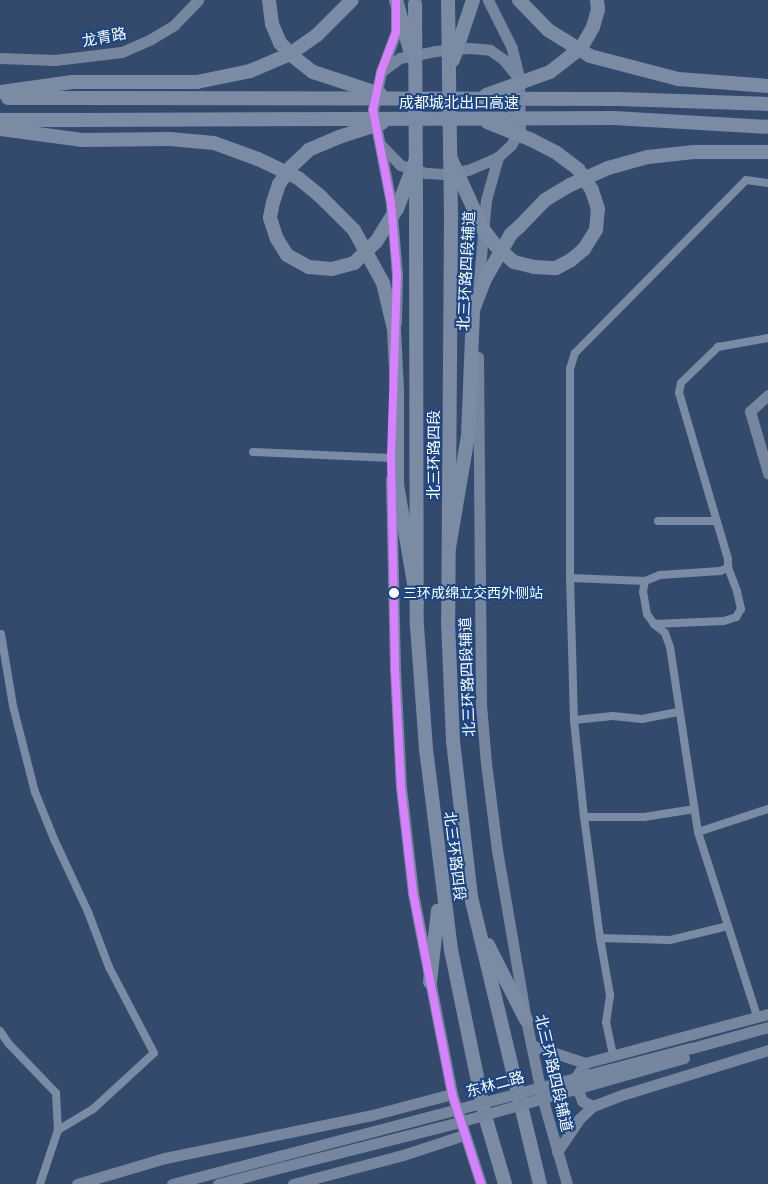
<!DOCTYPE html>
<meta charset="utf-8">
<style>
body{margin:0}
#map{position:relative;width:768px;height:1184px;overflow:hidden;background:#334a6d;font-family:Inter,"Noto Sans SC",sans-serif}
div>[style]{position:absolute}
.street>*{height:8px;margin:-4px;padding:0 4px;transform-origin:4px;border-radius:4px;background:#7a8ba3}
.secondary>*{height:11px;margin:-5.5px;padding:0 5.5px;transform-origin:5.5px;border-radius:5.5px;background:#75869e}
.highway>*{height:14px;margin:-7px;padding:0 7px;transform-origin:7px;border-radius:7px;background:#7a8ba3}
.secondary-bridge>*{height:11px;margin:-5.5px;padding:0 5.5px;transform-origin:5.5px;border-radius:5.5px;background:#75869e}
.highway-bridge>*{height:14px;margin:-7px;padding:0 7px;transform-origin:7px;border-radius:7px;background:#7a8ba3}
.bus-1>*{height:8px;margin:-4px;padding:0 4px;transform-origin:4px;border-radius:4px;background:#d880ff}
.dots>*{width:14px;height:14px;translate:-50% -50%;box-sizing:border-box;border:2px solid #1b4685;border-radius:50%}
span{translate:-50% -50%;white-space:nowrap;text-align:center;line-height:1.15;-webkit-text-stroke:4px #1b4685;paint-order:stroke}
.bus-label{font-size:14px;color:#fff}
.left{translate:0 -50%;text-align:left}
.street-label{font-size:15px;color:#fff}
</style>
<div id="map">
<div class="street">
<i style="left:253px;top:452px;width:138px;rotate:2.5deg"></i>
<i style="left:658px;top:521px;width:58px"></i>
<i style="left:570px;top:578px;width:75px;rotate:2.3deg"></i>
<i style="left:654px;top:624px;width:70px;rotate:-2.5deg"></i>
<i style="left:724px;top:621px;width:13px;rotate:-18deg"></i>
<i style="left:736px;top:617px;width:9px;rotate:-58deg"></i>
<i style="left:741px;top:609px;width:18px;rotate:-103deg"></i>
<i style="left:737px;top:591px;width:25px;rotate:-111deg"></i>
<i style="left:1px;top:634px;width:73px;rotate:80.5deg"></i>
<i style="left:13px;top:706px;width:89px;rotate:75.7deg"></i>
<i style="left:35px;top:792px;width:51px;rotate:68deg"></i>
<i style="left:54px;top:839px;width:81px;rotate:65deg"></i>
<i style="left:88px;top:912px;width:59px;rotate:69.1deg"></i>
<i style="left:109px;top:967px;width:97px;rotate:62.4deg"></i>
<i style="left:154px;top:1053px;width:83px;rotate:137.4deg"></i>
<i style="left:93px;top:1109px;width:41px;rotate:149deg"></i>
<i style="left:574px;top:720px;width:39px;rotate:-6deg"></i>
<i style="left:613px;top:716px;width:29px;rotate:6deg"></i>
<i style="left:642px;top:719px;width:38px;rotate:-11deg"></i>
<i style="left:584px;top:817px;width:60px"></i>
<i style="left:644px;top:817px;width:51px;rotate:-9.1deg"></i>
<i style="left:698px;top:832px;width:187px;rotate:-98.6deg"></i>
<i style="left:670px;top:647px;width:15px;rotate:-110deg"></i>
<i style="left:665px;top:633px;width:14px;rotate:-141deg"></i>
<i style="left:654px;top:624px;width:12px;rotate:-125deg"></i>
<i style="left:647px;top:614px;width:22px;rotate:-100deg"></i>
<i style="left:643px;top:592px;width:11px;rotate:-80deg"></i>
<i style="left:645px;top:581px;width:16px;rotate:-22deg"></i>
<i style="left:660px;top:575px;width:60px;rotate:-3.8deg"></i>
<i style="left:720px;top:571px;width:9px;rotate:-21deg"></i>
<i style="left:728px;top:568px;width:9px;rotate:-90deg"></i>
<i style="left:728px;top:559px;width:173px;rotate:-106.4deg"></i>
<i style="left:679px;top:393px;width:10px;rotate:-79deg"></i>
<i style="left:681px;top:383px;width:52px;rotate:-44.2deg"></i>
<i style="left:718px;top:347px;width:51px;rotate:-10.2deg"></i>
<i style="left:728px;top:926px;width:60px;rotate:166.4deg"></i>
<i style="left:670px;top:940px;width:70px;rotate:-178.4deg"></i>
<i style="left:600px;top:938px;width:122px;rotate:-97.5deg"></i>
<i style="left:584px;top:817px;width:98px;rotate:-95.9deg"></i>
<i style="left:574px;top:720px;width:142px;rotate:-91.6deg"></i>
<i style="left:570px;top:578px;width:209px;rotate:-90deg"></i>
<i style="left:570px;top:369px;width:17px;rotate:-73deg"></i>
<i style="left:575px;top:353px;width:243px;rotate:-45.3deg"></i>
<i style="left:746px;top:180px;width:22px;rotate:8deg"></i>
<i style="left:600px;top:938px;width:58px;rotate:80deg"></i>
<i style="left:610px;top:995px;width:27px;rotate:98deg"></i>
<i style="left:606px;top:1022px;width:34px;rotate:78deg"></i>
<i style="left:757px;top:1016px;width:193px;rotate:-107.8deg"></i>
<i style="left:698px;top:832px;width:74px;rotate:-18.2deg"></i>
<i style="left:0;top:1031px;width:14px;rotate:56deg"></i>
<i style="left:8px;top:1043px;width:69px;rotate:46.2deg"></i>
<i style="left:56px;top:1093px;width:37px;rotate:87deg"></i>
<i style="left:58px;top:1130px;width:57px;rotate:108.4deg"></i>
</div>
<div class="secondary">
<i style="left:396px;top:9px;width:23px;rotate:90deg"></i>
<i style="left:396px;top:32px;width:43px;rotate:110.6deg"></i>
<i style="left:381px;top:72px;width:39px;rotate:102deg"></i>
<i style="left:373px;top:110px;width:95px;rotate:79deg"></i>
<i style="left:391px;top:203px;width:72px;rotate:85.2deg"></i>
<i style="left:397px;top:275px;width:48px;rotate:91.2deg"></i>
<i style="left:0;top:58px;width:55px;rotate:2.1deg"></i>
<i style="left:55px;top:60px;width:67px;rotate:-6.8deg"></i>
<i style="left:122px;top:52px;width:32px;rotate:-24deg"></i>
<i style="left:151px;top:39px;width:27px;rotate:-31deg"></i>
<i style="left:174px;top:25px;width:35px;rotate:-46deg"></i>
<i style="left:382px;top:71px;width:22px;rotate:-36deg"></i>
<i style="left:400px;top:58px;width:36px;rotate:-11deg"></i>
<i style="left:435px;top:51px;width:34px;rotate:-5deg"></i>
<i style="left:469px;top:48px;width:21px;rotate:5deg"></i>
<i style="left:490px;top:50px;width:16px;rotate:35deg"></i>
<i style="left:503px;top:59px;width:22px;rotate:51deg"></i>
<i style="left:380px;top:144px;width:29px;rotate:46deg"></i>
<i style="left:400px;top:165px;width:28px;rotate:17deg"></i>
<i style="left:427px;top:173px;width:18px;rotate:3deg"></i>
<i style="left:445px;top:174px;width:23px;rotate:-10deg"></i>
<i style="left:468px;top:170px;width:33px;rotate:-23deg"></i>
<i style="left:478px;top:291px;width:91px;rotate:-85deg"></i>
<i style="left:486px;top:200px;width:45px;rotate:-74.4deg"></i>
<i style="left:498px;top:157px;width:18px;rotate:-43deg"></i>
<i style="left:511px;top:145px;width:18px;rotate:-61deg"></i>
<i style="left:520px;top:129px;width:52px;rotate:-91.1deg"></i>
<i style="left:519px;top:77px;width:30px;rotate:-104deg"></i>
<i style="left:512px;top:48px;width:54px;rotate:-116.6deg"></i>
<i style="left:478px;top:357px;width:347px;rotate:89.5deg"></i>
<i style="left:481px;top:704px;width:59px;rotate:85.2deg"></i>
<i style="left:486px;top:763px;width:88px;rotate:82.8deg"></i>
<i style="left:497px;top:850px;width:172px;rotate:80.3deg"></i>
<i style="left:526px;top:1020px;width:79px;rotate:78.3deg"></i>
<i style="left:542px;top:1097px;width:91px;rotate:74deg"></i>
<i style="left:768px;top:395px;width:24px;rotate:138deg"></i>
<i style="left:750px;top:411px;width:65px;rotate:73.8deg"></i>
<i style="left:391px;top:479px;width:190px;rotate:88.8deg"></i>
<i style="left:395px;top:669px;width:118px;rotate:87.1deg"></i>
<i style="left:401px;top:787px;width:107px;rotate:83.5deg"></i>
<i style="left:413px;top:893px;width:205px;rotate:79deg"></i>
<i style="left:452px;top:1094px;width:95px;rotate:72.1deg"></i>
<i style="left:531px;top:1045px;width:57px;rotate:18.4deg"></i>
<i style="left:585px;top:1063px;width:189px;rotate:-15deg"></i>
<i style="left:692px;top:1048px;width:79px;rotate:-15.4deg"></i>
<i style="left:585px;top:1063px;width:17px;rotate:123deg"></i>
<i style="left:576px;top:1077px;width:8px;rotate:90deg"></i>
<i style="left:576px;top:1085px;width:17px;rotate:69deg"></i>
<i style="left:582px;top:1101px;width:12px;rotate:24deg"></i>
<i style="left:557px;top:1152px;width:40px;rotate:-56deg"></i>
<i style="left:579px;top:1119px;width:19px;rotate:-43deg"></i>
<i style="left:593px;top:1106px;width:34px;rotate:-21deg"></i>
<i style="left:625px;top:1094px;width:150px;rotate:-17.1deg"></i>
<i style="left:77px;top:1184px;width:92px;rotate:-16.5deg"></i>
<i style="left:165px;top:1158px;width:211px;rotate:-11.7deg"></i>
<i style="left:372px;top:1115px;width:83px;rotate:-14.7deg"></i>
<i style="left:172px;top:1184px;width:111px;rotate:-14.7deg"></i>
<i style="left:218px;top:1184px;width:67px;rotate:-14.7deg"></i>
<i style="left:293px;top:1184px;width:114px;rotate:-14.8deg"></i>
<i style="left:403px;top:1155px;width:64px;rotate:-18.2deg"></i>
</div>
<div class="highway">
<i style="left:519px;top:0;width:42px;rotate:46deg"></i>
<i style="left:548px;top:30px;width:49px;rotate:31.8deg"></i>
<i style="left:590px;top:56px;width:91px;rotate:14.6deg"></i>
<i style="left:678px;top:79px;width:90px;rotate:4.4deg"></i>
<i style="left:0;top:92px;width:73px;rotate:-7.9deg"></i>
<i style="left:72px;top:82px;width:125px"></i>
<i style="left:197px;top:82px;width:54px;rotate:-11.7deg"></i>
<i style="left:250px;top:71px;width:43px;rotate:-23deg"></i>
<i style="left:290px;top:54px;width:33px;rotate:-35deg"></i>
<i style="left:317px;top:35px;width:49px;rotate:-45deg"></i>
<i style="left:8px;top:98px;width:61px"></i>
<i style="left:619px;top:99px;width:149px;rotate:1.9deg"></i>
<i style="left:614px;top:118px;width:154px;rotate:3.3deg"></i>
<i style="left:0;top:120px;width:71px"></i>
<i style="left:0;top:129px;width:83px;rotate:7.6deg"></i>
<i style="left:82px;top:140px;width:88px;rotate:-0.7deg"></i>
<i style="left:170px;top:139px;width:44px;rotate:5.2deg"></i>
<i style="left:214px;top:143px;width:47px;rotate:20deg"></i>
<i style="left:258px;top:159px;width:44px;rotate:25.4deg"></i>
<i style="left:298px;top:178px;width:27px;rotate:39deg"></i>
<i style="left:319px;top:195px;width:49px;rotate:45deg"></i>
<i style="left:416px;top:218px;width:408px;rotate:89.9deg"></i>
<i style="left:417px;top:626px;width:123px;rotate:85.8deg"></i>
<i style="left:426px;top:749px;width:203px;rotate:82.9deg"></i>
<i style="left:451px;top:950px;width:169px;rotate:78.4deg"></i>
<i style="left:485px;top:1116px;width:71px;rotate:73.6deg"></i>
<i style="left:451px;top:218px;width:404px;rotate:90.4deg"></i>
<i style="left:448px;top:622px;width:119px;rotate:87.6deg"></i>
<i style="left:453px;top:741px;width:157px;rotate:83.4deg"></i>
<i style="left:471px;top:897px;width:295px;rotate:76.5deg"></i>
<i style="left:519px;top:227px;width:37px;rotate:-46deg"></i>
<i style="left:545px;top:200px;width:29px;rotate:-31deg"></i>
<i style="left:570px;top:185px;width:42px;rotate:-24.1deg"></i>
<i style="left:608px;top:168px;width:41px;rotate:-15.4deg"></i>
<i style="left:648px;top:157px;width:46px;rotate:-6.2deg"></i>
<i style="left:694px;top:152px;width:74px"></i>
<i style="left:488px;top:945px;width:84px;rotate:63.1deg"></i>
<i style="left:430px;top:982px;width:72px;rotate:-83.7deg"></i>
</div>
<div class="secondary-bridge">
<i style="left:279px;top:1156px;width:427px;rotate:-14.7deg"></i>
<i style="left:283px;top:1167px;width:182px;rotate:-14.3deg"></i>
<i style="left:459px;top:1122px;width:234px;rotate:-15.9deg"></i>
</div>
<div class="highway-bridge">
<i style="left:269px;top:0;width:24px;rotate:83deg"></i>
<i style="left:272px;top:24px;width:21px;rotate:67deg"></i>
<i style="left:280px;top:43px;width:21px;rotate:45deg"></i>
<i style="left:295px;top:58px;width:23px;rotate:38deg"></i>
<i style="left:313px;top:72px;width:71px;rotate:18.2deg"></i>
<i style="left:396px;top:0;width:52px;rotate:74.4deg"></i>
<i style="left:448px;top:1px;width:217px;rotate:89.2deg"></i>
<i style="left:415px;top:4px;width:214px;rotate:89.7deg"></i>
<i style="left:453px;top:60px;width:63px;rotate:-71.6deg"></i>
<i style="left:486px;top:95px;width:68px;rotate:-19.8deg"></i>
<i style="left:550px;top:72px;width:39px;rotate:-38deg"></i>
<i style="left:581px;top:48px;width:24px;rotate:-60deg"></i>
<i style="left:593px;top:27px;width:18px;rotate:-74deg"></i>
<i style="left:598px;top:10px;width:10px;rotate:-96deg"></i>
<i style="left:69px;top:98px;width:550px;rotate:0.1deg"></i>
<i style="left:71px;top:120px;width:543px;rotate:-0.21deg"></i>
<i style="left:382px;top:123px;width:45px;rotate:162deg"></i>
<i style="left:339px;top:137px;width:33px;rotate:157deg"></i>
<i style="left:309px;top:150px;width:25px;rotate:137deg"></i>
<i style="left:291px;top:167px;width:21px;rotate:125deg"></i>
<i style="left:279px;top:184px;width:19px;rotate:108deg"></i>
<i style="left:273px;top:202px;width:16px;rotate:101deg"></i>
<i style="left:270px;top:218px;width:22px;rotate:72deg"></i>
<i style="left:277px;top:239px;width:19px;rotate:58deg"></i>
<i style="left:287px;top:255px;width:25px;rotate:29deg"></i>
<i style="left:309px;top:267px;width:23px;rotate:5deg"></i>
<i style="left:332px;top:269px;width:23px;rotate:-15deg"></i>
<i style="left:354px;top:263px;width:30px;rotate:-44deg"></i>
<i style="left:376px;top:242px;width:39px;rotate:-58deg"></i>
<i style="left:397px;top:209px;width:53px;rotate:-69.2deg"></i>
<i style="left:450px;top:157px;width:79px;rotate:65.4deg"></i>
<i style="left:483px;top:229px;width:21px;rotate:53deg"></i>
<i style="left:496px;top:246px;width:24px;rotate:42deg"></i>
<i style="left:514px;top:262px;width:21px;rotate:14deg"></i>
<i style="left:534px;top:267px;width:22px;rotate:3deg"></i>
<i style="left:556px;top:268px;width:17px;rotate:-28deg"></i>
<i style="left:571px;top:260px;width:17px;rotate:-40deg"></i>
<i style="left:584px;top:249px;width:22px;rotate:-58deg"></i>
<i style="left:596px;top:230px;width:21px;rotate:-85deg"></i>
<i style="left:598px;top:209px;width:20px;rotate:-108deg"></i>
<i style="left:592px;top:190px;width:25px;rotate:-124deg"></i>
<i style="left:578px;top:169px;width:26px;rotate:-143deg"></i>
<i style="left:557px;top:153px;width:28px;rotate:-153deg"></i>
<i style="left:532px;top:140px;width:48px;rotate:-158.2deg"></i>
<i style="left:354px;top:230px;width:60px;rotate:61.3deg"></i>
<i style="left:383px;top:283px;width:47px;rotate:76.6deg"></i>
<i style="left:394px;top:329px;width:61px;rotate:87.2deg"></i>
<i style="left:397px;top:390px;width:94px;rotate:90deg"></i>
<i style="left:397px;top:484px;width:119px;rotate:80.3deg"></i>
<i style="left:449px;top:548px;width:114px;rotate:-80.4deg"></i>
<i style="left:468px;top:436px;width:126px;rotate:-87.7deg"></i>
<i style="left:473px;top:310px;width:33px;rotate:-69deg"></i>
<i style="left:485px;top:279px;width:52px;rotate:-60deg"></i>
<i style="left:511px;top:234px;width:11px;rotate:-41deg"></i>
</div>
<div class="bus-1">
<i style="left:396px;top:0;width:32px;rotate:90deg"></i>
<i style="left:396px;top:32px;width:43px;rotate:110.6deg"></i>
<i style="left:381px;top:72px;width:39px;rotate:102deg"></i>
<i style="left:373px;top:110px;width:95px;rotate:79deg"></i>
<i style="left:391px;top:203px;width:72px;rotate:85.2deg"></i>
<i style="left:397px;top:275px;width:183px;rotate:91.9deg"></i>
<i style="left:391px;top:458px;width:211px;rotate:88.9deg"></i>
<i style="left:395px;top:669px;width:118px;rotate:87.1deg"></i>
<i style="left:401px;top:787px;width:107px;rotate:83.5deg"></i>
<i style="left:413px;top:893px;width:205px;rotate:79deg"></i>
<i style="left:452px;top:1094px;width:95px;rotate:72.1deg"></i>
</div>
<div class="dots">
<i style="left:394px;top:593px;background:#fff"></i>
</div>
<div class="bus-label">
<span class="left" style="left:403px;top:593px">三环成绵立交西外侧站</span>
</div>
<div class="street-label">
<span style="left:104px;top:37px;rotate:-11deg">龙青路</span>
<span style="left:459px;top:103px">成都城北出口高速</span>
<span style="left:466px;top:271px;rotate:-87deg">北三环路四段辅道</span>
<span style="left:434px;top:455px;rotate:-90deg">北三环路四段</span>
<span style="left:467px;top:677px;rotate:-92deg">北三环路四段辅道</span>
<span style="left:455px;top:856px;rotate:83deg">北三环路四段</span>
<span style="left:554px;top:1073px;rotate:77deg">北三环路四段辅道</span>
<span style="left:495px;top:1084px;rotate:-15deg">东林二路</span>
</div>
</div>
